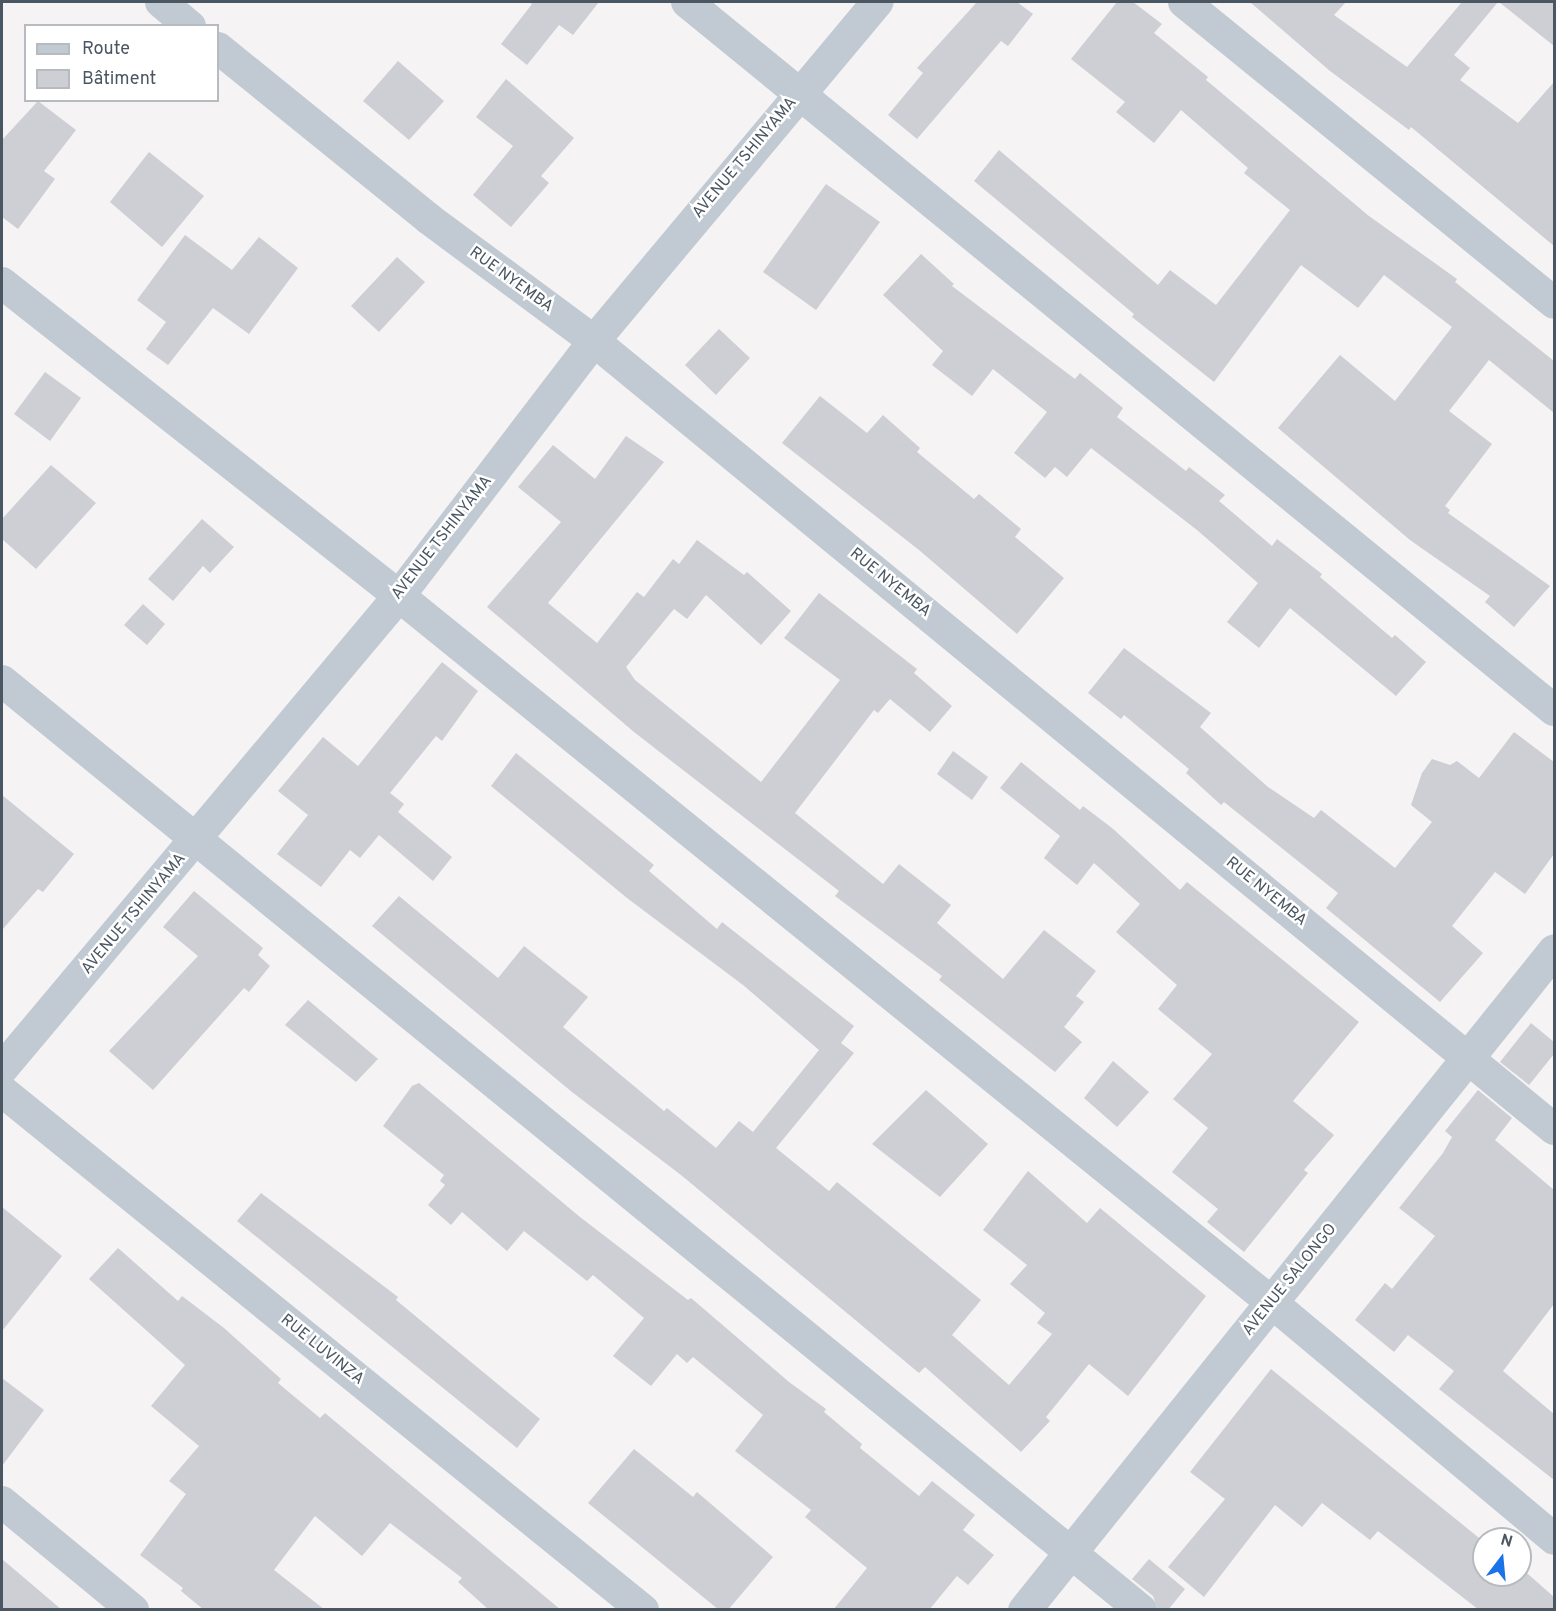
<!DOCTYPE html>
<meta charset="utf-8">
<style>
body{margin:0}
#map{position:relative;width:1556px;height:1611px;overflow:hidden;background:#f5f3f3;font-family:Overpass,sans-serif}
div>[style]{position:absolute}
.building>*{inset:0;background:#cdcfd5}
.minor>*{height:32px;margin:-16px;padding:0 16px;transform-origin:16px;border-radius:16px;background:#c1cad2}
.tertiary>*{height:33px;margin:-16.5px;padding:0 16.5px;transform-origin:16.5px;border-radius:16.5px;background:#c1cad2}
span{translate:-50% -50%;white-space:nowrap;text-align:center;line-height:1.15;-webkit-text-stroke:5px #fff;paint-order:stroke}
.street-label{font-size:16px;color:#4a5661}
.frame{position:absolute;inset:0;border:3px solid #4a5661;pointer-events:none}
.legend{position:absolute;left:24px;top:24px;width:195px;height:78px;box-sizing:border-box;background:#fff;border:2px solid #b7bbc0;margin:0;padding:8px 10px;list-style:none;font-size:18px;color:#4a5661}
.legend li{display:flex;align-items:center;gap:12px;height:30px}
.legend b{width:30px;border:2px solid #b7bbc0}
.north{position:absolute;left:1472px;top:1527px;width:60px;height:60px;box-sizing:border-box;background:#fff;border:2px solid #b7bbc0;border-radius:50%;rotate:16deg;font-size:16px;font-weight:700;line-height:24px;text-align:center;color:#4a5661}
.north::after{content:'';display:block;margin:auto;width:21px;height:27px;background:#1a73e8;clip-path:polygon(50% 0,100% 100%,50% 72%,0 100%)}
</style>
<div id="map">
<div class="building">
<i style="clip-path:polygon(529px 2px,599px 2px,573px 35px,559px 25px,527px 65px,501px 44px,532px 4px)"></i>
<i style="clip-path:polygon(977px 2px,1017px 2px,1033px 14px,1008px 46px,1001px 41px,917px 139px,888px 115px,923px 73px,917px 68px)"></i>
<i style="clip-path:polygon(1117px 2px,1133px 2px,1162px 24px,1154px 33px,1208px 77px,1206px 80px,1369px 216px,1457px 279px,1455px 282px,1554px 361px,1554px 413px,1489px 360px,1449px 411px,1492px 444px,1445px 506px,1450px 510px,1448px 513px,1550px 586px,1514px 627px,1485px 602px,1490px 596px,1410px 540px,1278px 428px,1340px 355px,1395px 401px,1452px 327px,1384px 275px,1358px 308px,1301px 265px,1214px 382px,1132px 317px,1134px 314px,974px 181px,999px 150px,1158px 285px,1170px 270px,1216px 305px,1290px 210px,1244px 173px,1248px 168px,1181px 110px,1154px 143px,1116px 112px,1125px 102px,1071px 59px)"></i>
<i style="clip-path:polygon(1250px 2px,1346px 2px,1334px 15px,1407px 67px,1462px 2px,1498px 2px,1454px 55px,1470px 68px,1460px 80px,1518px 123px,1554px 82px,1554px 246px,1411px 127px,1409px 130px,1330px 71px)"></i>
<i style="clip-path:polygon(1499px 2px,1554px 2px,1554px 46px)"></i>
<i style="clip-path:polygon(398px 61px,444px 101px,409px 140px,363px 101px)"></i>
<i style="clip-path:polygon(506px 79px,574px 138px,541px 176px,549px 183px,511px 227px,473px 195px,513px 146px,476px 117px)"></i>
<i style="clip-path:polygon(38px 101px,76px 130px,44px 171px,55px 179px,18px 229px,2px 217px,2px 140px)"></i>
<i style="clip-path:polygon(149px 152px,204px 196px,162px 247px,110px 202px)"></i>
<i style="clip-path:polygon(826px 184px,880px 222px,816px 310px,763px 272px)"></i>
<i style="clip-path:polygon(185px 235px,232px 270px,259px 237px,298px 268px,249px 334px,213px 308px,168px 365px,146px 349px,166px 322px,137px 300px)"></i>
<i style="clip-path:polygon(921px 254px,954px 284px,952px 286px,1075px 379px,1080px 373px,1123px 408px,1117px 417px,1186px 471px,1189px 467px,1225px 495px,1219px 501px,1272px 546px,1277px 539px,1322px 574px,1320px 577px,1392px 638px,1395px 635px,1426px 662px,1396px 696px,1290px 608px,1259px 648px,1227px 622px,1258px 583px,1197px 530px,1091px 448px,1067px 477px,1055px 467px,1045px 478px,1014px 453px,1047px 412px,993px 369px,972px 396px,932px 365px,943px 351px,883px 295px)"></i>
<i style="clip-path:polygon(397px 257px,425px 282px,379px 332px,351px 306px)"></i>
<i style="clip-path:polygon(719px 329px,750px 358px,716px 395px,685px 365px)"></i>
<i style="clip-path:polygon(45px 372px,81px 398px,50px 441px,14px 414px)"></i>
<i style="clip-path:polygon(820px 396px,867px 433px,883px 415px,920px 448px,917px 452px,974px 499px,979px 494px,1021px 529px,1015px 537px,1064px 578px,1017px 634px,919px 550px,782px 443px)"></i>
<i style="clip-path:polygon(626px 436px,664px 462px,548px 603px,597px 643px,637px 592px,644px 597px,673px 559px,679px 564px,697px 540px,744px 575px,747px 572px,791px 611px,761px 645px,706px 595px,687px 619px,674px 609px,626px 667px,635px 680px,761px 782px,840px 680px,784px 638px,819px 593px,917px 669px,914px 673px,952px 706px,930px 732px,890px 699px,878px 713px,874px 710px,795px 813px,883px 884px,899px 864px,951px 905px,937px 923px,1003px 979px,1044px 930px,1096px 971px,1076px 996px,1084px 1002px,1064px 1027px,1082px 1042px,1055px 1072px,939px 980px,942px 976px,835px 896px,839px 891px,634px 732px,487px 607px,561px 522px,518px 487px,553px 445px,595px 479px)"></i>
<i style="clip-path:polygon(51px 465px,96px 503px,36px 569px,2px 539px,2px 519px)"></i>
<i style="clip-path:polygon(202px 519px,234px 547px,210px 573px,203px 566px,173px 601px,148px 579px)"></i>
<i style="clip-path:polygon(143px 604px,165px 624px,147px 645px,124px 625px)"></i>
<i style="clip-path:polygon(1124px 648px,1211px 713px,1200px 727px,1268px 787px,1314px 818px,1321px 810px,1395px 868px,1432px 822px,1411px 805px,1422px 773px,1432px 759px,1450px 765px,1457px 761px,1479px 778px,1514px 732px,1554px 762px,1554px 854px,1525px 894px,1495px 872px,1452px 926px,1483px 953px,1440px 1002px,1326px 908px,1338px 893px,1224px 802px,1221px 805px,1186px 773px,1189px 769px,1124px 715px,1121px 719px,1088px 693px)"></i>
<i style="clip-path:polygon(442px 662px,478px 691px,442px 741px,436px 736px,390px 793px,404px 804px,398px 812px,452px 857px,433px 881px,379px 835px,360px 858px,350px 850px,321px 887px,277px 854px,308px 815px,278px 791px,323px 737px,358px 766px)"></i>
<i style="clip-path:polygon(953px 751px,988px 777px,972px 800px,937px 774px)"></i>
<i style="clip-path:polygon(516px 753px,654px 865px,649px 871px,717px 929px,722px 922px,854px 1026px,841px 1043px,854px 1053px,776px 1148px,829px 1191px,837px 1182px,981px 1300px,952px 1335px,1009px 1385px,1052px 1334px,1037px 1323px,1045px 1313px,1010px 1284px,1027px 1265px,983px 1230px,1028px 1171px,1087px 1223px,1100px 1208px,1206px 1296px,1128px 1396px,1089px 1364px,1046px 1417px,1050px 1421px,1021px 1452px,925px 1367px,919px 1373px,681px 1175px,572px 1092px,372px 926px,399px 896px,498px 978px,524px 946px,588px 997px,563px 1027px,664px 1111px,667px 1108px,716px 1148px,739px 1121px,753px 1132px,819px 1050px,743px 985px,627px 898px,491px 786px)"></i>
<i style="clip-path:polygon(1021px 762px,1080px 810px,1083px 806px,1112px 828px,1180px 890px,1187px 882px,1359px 1022px,1293px 1101px,1334px 1135px,1304px 1170px,1308px 1173px,1244px 1252px,1207px 1222px,1218px 1209px,1172px 1172px,1208px 1128px,1173px 1099px,1212px 1054px,1158px 1009px,1177px 985px,1116px 932px,1140px 904px,1094px 863px,1077px 885px,1044px 858px,1060px 836px,1000px 788px)"></i>
<i style="clip-path:polygon(2px 795px,74px 854px,43px 892px,38px 889px,2px 930px)"></i>
<i style="clip-path:polygon(194px 891px,263px 948px,258px 955px,270px 966px,249px 992px,244px 988px,153px 1090px,109px 1051px,198px 956px,163px 927px)"></i>
<i style="clip-path:polygon(308px 1000px,378px 1059px,356px 1082px,285px 1025px)"></i>
<i style="clip-path:polygon(1531px 1023px,1554px 1042px,1554px 1054px,1529px 1085px,1500px 1062px)"></i>
<i style="clip-path:polygon(1113px 1061px,1149px 1092px,1117px 1127px,1084px 1098px)"></i>
<i style="clip-path:polygon(419px 1083px,580px 1217px,688px 1300px,691px 1298px,789px 1382px,826px 1409px,824px 1412px,862px 1444px,860px 1448px,919px 1496px,932px 1481px,975px 1515px,963px 1530px,994px 1555px,968px 1585px,957px 1576px,929px 1610px,833px 1610px,867px 1568px,805px 1517px,811px 1510px,735px 1451px,763px 1415px,693px 1357px,687px 1363px,677px 1354px,651px 1386px,613px 1356px,644px 1318px,593px 1275px,587px 1281px,524px 1231px,507px 1251px,462px 1212px,451px 1225px,428px 1205px,445px 1185px,440px 1181px,444px 1175px,383px 1126px,412px 1086px)"></i>
<i style="clip-path:polygon(926px 1090px,988px 1144px,940px 1197px,872px 1144px)"></i>
<i style="clip-path:polygon(1478px 1090px,1512px 1118px,1495px 1140px,1554px 1190px,1554px 1304px,1503px 1371px,1554px 1414px,1554px 1480px,1439px 1389px,1454px 1371px,1408px 1335px,1394px 1352px,1355px 1320px,1385px 1283px,1392px 1289px,1435px 1236px,1399px 1208px,1443px 1153px,1452px 1137px,1445px 1131px)"></i>
<i style="clip-path:polygon(261px 1193px,398px 1297px,396px 1300px,540px 1419px,517px 1448px,237px 1221px)"></i>
<i style="clip-path:polygon(2px 1207px,62px 1256px,2px 1331px)"></i>
<i style="clip-path:polygon(118px 1248px,178px 1301px,182px 1296px,224px 1328px,281px 1379px,278px 1383px,320px 1418px,325px 1413px,561px 1610px,489px 1610px,458px 1582px,462px 1578px,390px 1523px,362px 1556px,315px 1516px,274px 1570px,325px 1610px,204px 1610px,181px 1591px,183px 1588px,140px 1555px,186px 1494px,169px 1481px,199px 1446px,151px 1406px,185px 1365px,89px 1279px)"></i>
<i style="clip-path:polygon(1271px 1369px,1484px 1542px,1484px 1575px,1520px 1575px,1520px 1567px,1554px 1597px,1554px 1610px,1479px 1610px,1378px 1531px,1370px 1540px,1322px 1503px,1302px 1527px,1275px 1505px,1204px 1597px,1168px 1567px,1225px 1499px,1190px 1472px)"></i>
<i style="clip-path:polygon(2px 1378px,44px 1410px,2px 1466px)"></i>
<i style="clip-path:polygon(634px 1449px,693px 1497px,697px 1492px,773px 1557px,728px 1610px,719px 1610px,588px 1503px)"></i>
<i style="clip-path:polygon(2px 1559px,62px 1610px,2px 1610px)"></i>
<i style="clip-path:polygon(1149px 1559px,1185px 1589px,1168px 1610px,1158px 1610px,1153px 1596px,1132px 1579px)"></i>
</div>
<div class="minor">
<i style="left:161px;top:2px;width:38px;rotate:40deg"></i>
<i style="left:687px;top:2px;width:1119px;rotate:39.24deg"></i>
<i style="left:1184px;top:2px;width:477px;rotate:39.1deg"></i>
<i style="left:218px;top:48px;width:272px;rotate:39deg"></i>
<i style="left:429px;top:219px;width:205px;rotate:36.5deg"></i>
<i style="left:594px;top:341px;width:1242px;rotate:39.38deg"></i>
<i style="left:2px;top:283px;width:506px;rotate:38.25deg"></i>
<i style="left:399px;top:596px;width:1122px;rotate:38.99deg"></i>
<i style="left:1271px;top:1302px;width:369px;rotate:39.9deg"></i>
<i style="left:2px;top:681px;width:1470px;rotate:39.2deg"></i>
<i style="left:2px;top:1069px;width:618px;rotate:-49.99deg"></i>
<i style="left:399px;top:596px;width:321px;rotate:-52.6deg"></i>
<i style="left:594px;top:341px;width:442px;rotate:-50.1deg"></i>
<i style="left:2px;top:1091px;width:825px;rotate:39deg"></i>
<i style="left:2px;top:1502px;width:170px;rotate:39.5deg"></i>
</div>
<div class="tertiary">
<i style="left:1024px;top:1610px;width:846px;rotate:-51.23deg"></i>
</div>
<div class="street-label">
<span style="left:745px;top:158px;rotate:-50deg">AVENUE TSHINYAMA</span>
<span style="left:511px;top:280px;rotate:36deg">RUE NYEMBA</span>
<span style="left:442px;top:538px;rotate:-52deg">AVENUE TSHINYAMA</span>
<span style="left:890px;top:583px;rotate:39deg">RUE NYEMBA</span>
<span style="left:1266px;top:892px;rotate:39deg">RUE NYEMBA</span>
<span style="left:134px;top:914px;rotate:-50deg">AVENUE TSHINYAMA</span>
<span style="left:1290px;top:1280px;rotate:-51deg">AVENUE SALONGO</span>
<span style="left:322px;top:1350px;rotate:39deg">RUE LUVINZA</span>
</div>
<div class="frame"></div>
<ul class="legend">
<li><b style="height:8px;background:#c1cad2"></b>Route</li>
<li><b style="height:16px;background:#cdcfd5"></b>Bâtiment</li>
</ul>
<div class="north">N</div>
</div>
